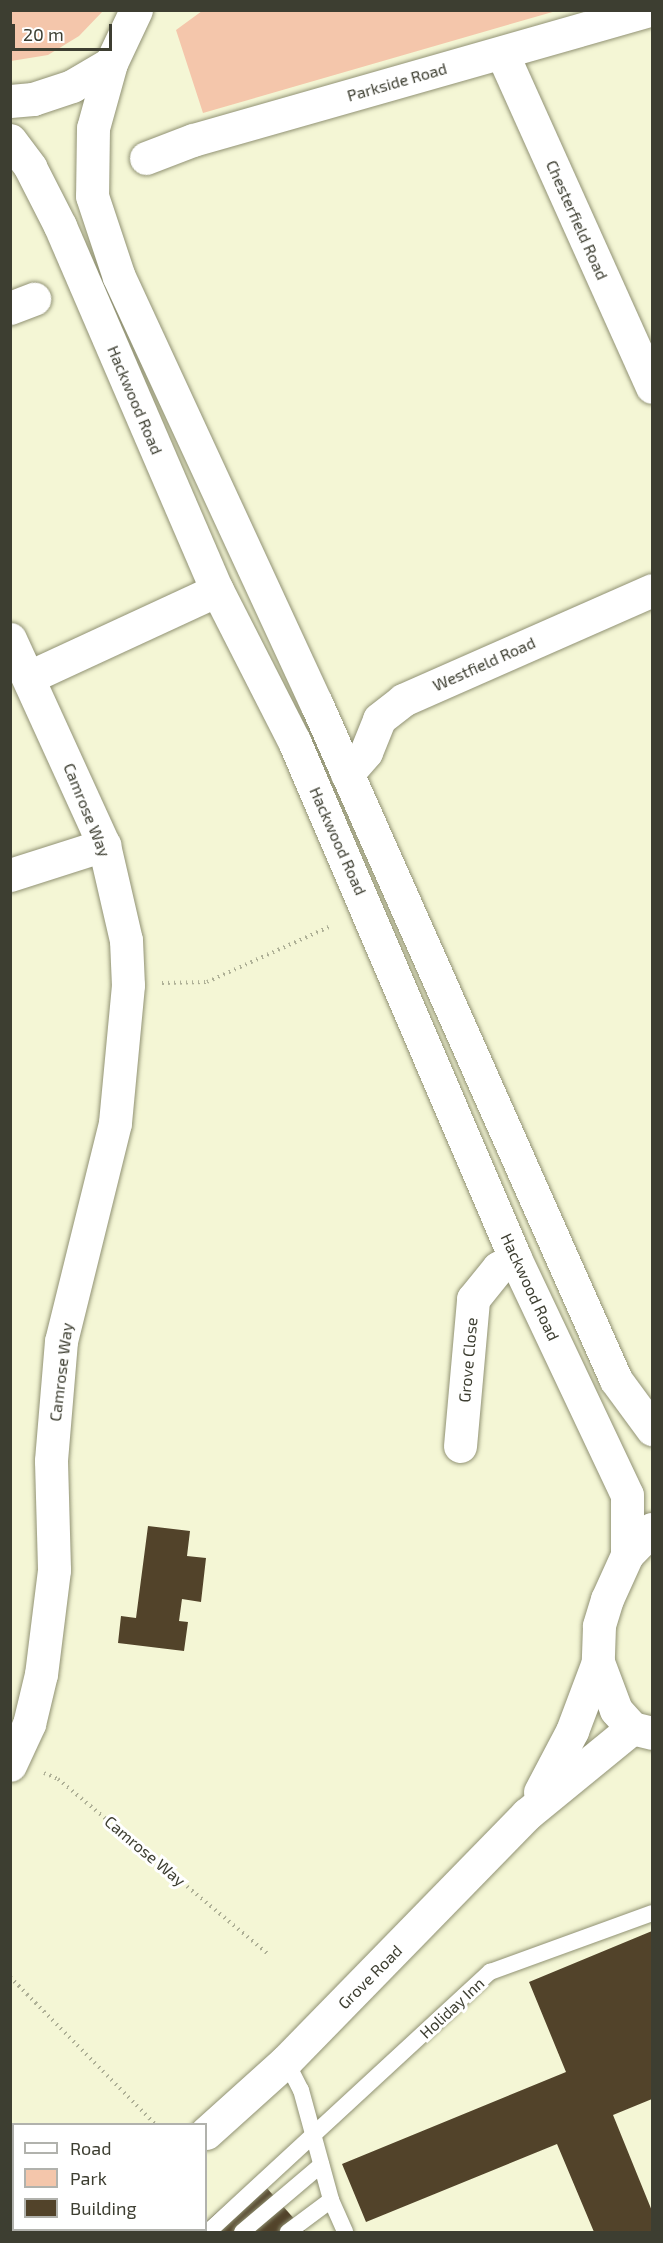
<!DOCTYPE html>
<style>
body{margin:0}
#map{position:relative;width:663px;height:2243px;overflow:hidden;background:#f4f6d5;font-family:"Exo 2",sans-serif}
div>[style]{position:absolute}
.green>*{inset:0;background:#f4c6ab}
.building>*{inset:0;background:#52432a}
.path>*{height:4px;margin-top:-2px;transform-origin:0;background:repeating-linear-gradient(90deg,#aeb096 0 1.5px,transparent 0 6px)}
.roads{filter:drop-shadow(0 0 2px #919274) drop-shadow(0 0 2px #919274)}
.lane>*{height:16px;margin:-8px;padding:0 8px;transform-origin:8px;border-radius:8px;background:#fff}
.street>*{height:33px;margin:-16.5px;padding:0 16.5px;transform-origin:16.5px;border-radius:16.5px;background:#fff}
.secondary>*{height:33px;margin:-16.5px;padding:0 16.5px;transform-origin:16.5px;border-radius:16.5px;background:#fff}
.primary>*{height:33px;margin:-16.5px;padding:0 16.5px;transform-origin:16.5px;border-radius:16.5px;background:#fff}
span{translate:-50% -50%;white-space:nowrap;text-align:center;line-height:1.15;-webkit-text-stroke:6px #fff;paint-order:stroke}
.street-label{font-size:16px;color:#3d3e31}
.frame{position:absolute;inset:0;border:12px solid #3d3e31;pointer-events:none}
.legend{position:absolute;left:12px;top:2123px;width:195px;height:108px;box-sizing:border-box;background:#fff;border:2px solid #b1b2ad;margin:0;padding:8px 10px;list-style:none;font-size:18px;color:#3d3e31}
.legend li{display:flex;align-items:center;gap:12px;height:30px}
.legend b{width:30px;border:2px solid #b1b2ad}
.scale{position:absolute;left:12px;top:24px;width:100px;height:27px;box-sizing:border-box;border:3px solid #3d3e31;border-top:0;padding-left:8px;font-size:18px;line-height:21px;white-space:nowrap;color:#3d3e31;-webkit-text-stroke:4px #fff;paint-order:stroke}
</style>
<div id="map">
<div class="green">
<i style="clip-path:polygon(11px 10px,103px 10px,103px 11px,79px 36px,48px 55px,11px 61px)"></i>
<i style="clip-path:polygon(202px 11px,202px 10px,556px 11px,203px 113px,176px 30px)"></i>
</div>
<div class="building">
<i style="clip-path:polygon(148px 1526px,190px 1531px,187px 1556px,206px 1558px,201px 1602px,182px 1599px,179px 1621px,188px 1622px,184px 1651px,118px 1643px,121px 1616px,136px 1618px)"></i>
<i style="clip-path:polygon(652px 1931px,652px 2099px,613px 2115px,652px 2211px,652px 2232px,594px 2232px,557px 2144px,366px 2222px,342px 2164px,566px 2072px,529px 1982px)"></i>
<i style="clip-path:polygon(257px 2177px,305px 2231px,303px 2232px,215px 2232px,206px 2222px)"></i>
</div>
<div class="path">
<i style="left:162px;top:983px;width:45px;rotate:-1.3deg"></i>
<i style="left:207px;top:982px;width:134px;rotate:-24.3deg"></i>
<i style="left:44px;top:1773px;width:15px;rotate:23deg"></i>
<i style="left:58px;top:1779px;width:275px;rotate:39.8deg"></i>
<i style="left:10px;top:1977px;width:206px;rotate:45.4deg"></i>
<i style="left:149px;top:2230px;width:4px;rotate:27deg"></i>
</div>
<div class="roads">
<div class="lane">
<i style="left:286px;top:2061px;width:33px;rotate:63deg"></i>
<i style="left:301px;top:2090px;width:114px;rotate:74.7deg"></i>
<i style="left:331px;top:2200px;width:54px;rotate:143.3deg"></i>
<i style="left:331px;top:2200px;width:35px;rotate:66deg"></i>
<i style="left:181px;top:2230px;width:4px;rotate:27deg"></i>
<i style="left:208px;top:2232px;width:384px;rotate:-42.7deg"></i>
<i style="left:490px;top:1972px;width:172px;rotate:-20deg"></i>
<i style="left:242px;top:2232px;width:104px;rotate:-40.3deg"></i>
</div>
<div class="street">
<i style="left:502px;top:53px;width:366px;rotate:65.8deg"></i>
<i style="left:146px;top:158px;width:50px;rotate:-21deg"></i>
<i style="left:193px;top:140px;width:474px;rotate:-15.9deg"></i>
<i style="left:10px;top:308px;width:26px;rotate:-21deg"></i>
<i style="left:10px;top:639px;width:226px;rotate:65.5deg"></i>
<i style="left:104px;top:845px;width:98px;rotate:77deg"></i>
<i style="left:126px;top:940px;width:45px;rotate:87.5deg"></i>
<i style="left:128px;top:985px;width:139px;rotate:95.4deg"></i>
<i style="left:115px;top:1123px;width:225px;rotate:103.9deg"></i>
<i style="left:61px;top:1341px;width:120px;rotate:94.8deg"></i>
<i style="left:51px;top:1461px;width:109px;rotate:88.4deg"></i>
<i style="left:54px;top:1570px;width:105px;rotate:97.1deg"></i>
<i style="left:41px;top:1674px;width:51px;rotate:103.5deg"></i>
<i style="left:29px;top:1724px;width:45px;rotate:114.9deg"></i>
<i style="left:29px;top:677px;width:207px;rotate:-24.8deg"></i>
<i style="left:347px;top:774px;width:29px;rotate:-49deg"></i>
<i style="left:366px;top:752px;width:35px;rotate:-68deg"></i>
<i style="left:379px;top:719px;width:31px;rotate:-38deg"></i>
<i style="left:403px;top:700px;width:272px;rotate:-23.8deg"></i>
<i style="left:10px;top:875px;width:99px;rotate:-17.7deg"></i>
<i style="left:460px;top:1446px;width:148px;rotate:-84.9deg"></i>
<i style="left:473px;top:1299px;width:40px;rotate:-51deg"></i>
<i style="left:498px;top:1268px;width:20px;rotate:-30deg"></i>
</div>
<div class="secondary">
<i style="left:540px;top:1792px;width:69px;rotate:-62.3deg"></i>
<i style="left:572px;top:1731px;width:74px;rotate:-69.4deg"></i>
<i style="left:206px;top:2133px;width:108px;rotate:-42deg"></i>
<i style="left:286px;top:2061px;width:345px;rotate:-45.7deg"></i>
<i style="left:527px;top:1814px;width:136px;rotate:-39.3deg"></i>
<i style="left:98px;top:2232px;width:4px;rotate:-34deg"></i>
</div>
<div class="primary">
<i style="left:136px;top:10px;width:59px;rotate:115.3deg"></i>
<i style="left:111px;top:63px;width:67px;rotate:105.5deg"></i>
<i style="left:93px;top:128px;width:68px;rotate:90.8deg"></i>
<i style="left:92px;top:196px;width:85px;rotate:71.6deg"></i>
<i style="left:119px;top:277px;width:469px;rotate:65.2deg"></i>
<i style="left:316px;top:703px;width:740px;rotate:66.1deg"></i>
<i style="left:616px;top:1380px;width:61px;rotate:53.7deg"></i>
<i style="left:10px;top:101px;width:23px;rotate:-5deg"></i>
<i style="left:33px;top:99px;width:41px;rotate:-18.4deg"></i>
<i style="left:72px;top:86px;width:45px;rotate:-30.5deg"></i>
<i style="left:10px;top:140px;width:34px;rotate:53deg"></i>
<i style="left:30px;top:167px;width:66px;rotate:63deg"></i>
<i style="left:60px;top:226px;width:396px;rotate:66.7deg"></i>
<i style="left:217px;top:590px;width:169px;rotate:63deg"></i>
<i style="left:294px;top:741px;width:562px;rotate:66.85deg"></i>
<i style="left:515px;top:1258px;width:262px;rotate:64.7deg"></i>
<i style="left:627px;top:1495px;width:60px;rotate:90deg"></i>
<i style="left:652px;top:1529px;width:36px;rotate:134deg"></i>
<i style="left:627px;top:1555px;width:48px;rotate:114.4deg"></i>
<i style="left:607px;top:1599px;width:28px;rotate:107deg"></i>
<i style="left:599px;top:1626px;width:36px;rotate:92deg"></i>
<i style="left:598px;top:1662px;width:51px;rotate:69.4deg"></i>
<i style="left:616px;top:1710px;width:24px;rotate:48deg"></i>
<i style="left:632px;top:1728px;width:21px;rotate:14deg"></i>
</div>
</div>
<div class="street-label">
<span style="left:397px;top:82px;rotate:-16deg">Parkside Road</span>
<span style="left:577px;top:220px;rotate:66deg">Chesterfield Road</span>
<span style="left:135px;top:400px;rotate:67deg">Hackwood Road</span>
<span style="left:484px;top:664px;rotate:-24deg">Westfield Road</span>
<span style="left:87px;top:810px;rotate:68deg">Camrose Way</span>
<span style="left:338px;top:841px;rotate:66deg">Hackwood Road</span>
<span style="left:530px;top:1287px;rotate:65deg">Hackwood Road</span>
<span style="left:468px;top:1360px;rotate:-85deg">Grove Close</span>
<span style="left:61px;top:1372px;rotate:-83deg">Camrose Way</span>
<span style="left:145px;top:1851px;rotate:40deg">Camrose Way</span>
<span style="left:370px;top:1977px;rotate:-45deg">Grove Road</span>
<span style="left:452px;top:2008px;rotate:-43deg">Holiday Inn</span>
</div>
<div class="frame"></div>
<ul class="legend">
<li><b style="height:8px;background:#fff"></b>Road</li>
<li><b style="height:16px;background:#f4c6ab"></b>Park</li>
<li><b style="height:16px;background:#52432a"></b>Building</li>
</ul>
<div class="scale">20 m</div>
</div>
